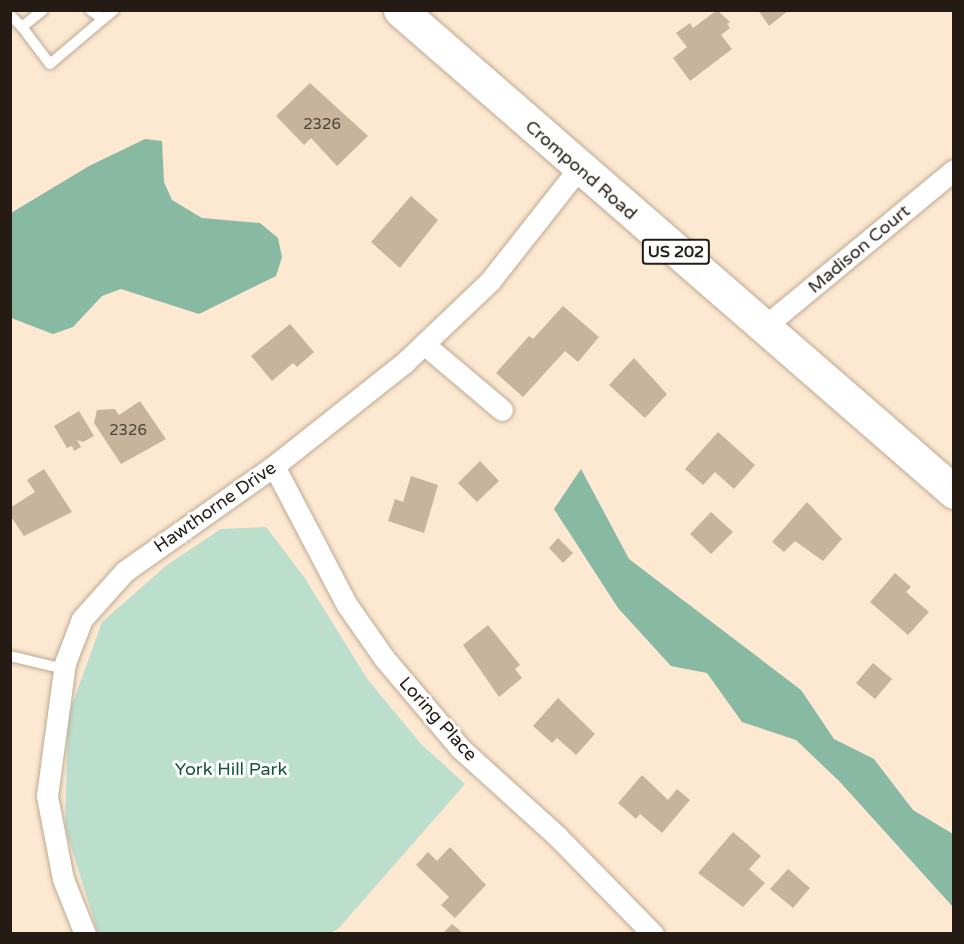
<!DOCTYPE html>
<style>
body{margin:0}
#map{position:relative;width:964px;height:944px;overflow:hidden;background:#fde8d1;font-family:"Varela Round",sans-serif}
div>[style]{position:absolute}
.green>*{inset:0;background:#bcdecd}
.forest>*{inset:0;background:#88b9a2}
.building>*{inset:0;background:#c8b49d}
.roads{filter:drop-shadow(0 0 2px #bda993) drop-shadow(0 0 2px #bda993)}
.service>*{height:10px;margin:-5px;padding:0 5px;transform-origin:5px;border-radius:5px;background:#fff}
.minor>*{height:21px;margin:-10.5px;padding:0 10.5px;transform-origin:10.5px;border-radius:10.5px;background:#fff}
.trunk>*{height:33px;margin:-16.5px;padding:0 16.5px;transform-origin:16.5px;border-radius:16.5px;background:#fff}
span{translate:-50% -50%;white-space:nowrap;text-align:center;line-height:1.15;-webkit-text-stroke:6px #fff;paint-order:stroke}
.number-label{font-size:15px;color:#4d4236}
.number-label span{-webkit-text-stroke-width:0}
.shield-label span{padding:2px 4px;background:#fff;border:2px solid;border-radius:4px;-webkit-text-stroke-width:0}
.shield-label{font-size:16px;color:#241c14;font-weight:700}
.street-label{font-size:18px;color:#241c14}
.park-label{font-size:18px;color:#18553d}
.frame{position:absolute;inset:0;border:12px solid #241c14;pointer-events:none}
</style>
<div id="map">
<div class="green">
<i style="clip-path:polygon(266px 527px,304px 577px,368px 680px,421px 744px,465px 784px,338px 929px,330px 933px,98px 933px,65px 827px,68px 716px,102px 622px,167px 565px,221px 529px)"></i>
</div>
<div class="forest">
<i style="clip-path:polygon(145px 139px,162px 141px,164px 182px,172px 200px,202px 218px,260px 223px,278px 238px,282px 257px,276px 276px,199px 314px,121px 289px,102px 296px,73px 327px,53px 334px,11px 318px,11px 213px,89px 166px)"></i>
<i style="clip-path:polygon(581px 469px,629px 559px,801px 690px,834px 739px,874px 759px,913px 810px,953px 834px,953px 907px,840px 782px,796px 740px,742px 722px,707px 673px,671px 666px,618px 608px,554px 509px)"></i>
</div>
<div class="building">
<i style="clip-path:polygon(717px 10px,730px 22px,727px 24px,730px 28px,721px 35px,732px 49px,690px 81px,673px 58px,687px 47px,676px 33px,690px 23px,693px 28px)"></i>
<i style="clip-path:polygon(758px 10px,789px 10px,769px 26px)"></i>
<i style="clip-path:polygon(310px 83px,368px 136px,337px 166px,311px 138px,304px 145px,276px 116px)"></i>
<i style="clip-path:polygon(411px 196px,438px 220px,400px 268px,371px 242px)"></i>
<i style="clip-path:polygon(563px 306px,599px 337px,578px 362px,565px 351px,523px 397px,496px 373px,529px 336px,533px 339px)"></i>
<i style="clip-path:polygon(290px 324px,314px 352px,297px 367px,293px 363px,272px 381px,251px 356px)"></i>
<i style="clip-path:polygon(634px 358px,667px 394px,645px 418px,609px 385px)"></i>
<i style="clip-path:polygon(140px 401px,166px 439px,121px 464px,94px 423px,97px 410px,115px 409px,119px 415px)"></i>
<i style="clip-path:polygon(79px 411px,94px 436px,83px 442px,77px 440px,81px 447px,74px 451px,72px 446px,67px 448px,54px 426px)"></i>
<i style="clip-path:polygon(718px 432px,755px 465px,734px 489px,715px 472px,703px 485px,685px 469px)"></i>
<i style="clip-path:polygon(480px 461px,499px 481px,477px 502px,458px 483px)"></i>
<i style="clip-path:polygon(44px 469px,72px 512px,24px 536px,10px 515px,10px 508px,35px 492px,27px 480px)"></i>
<i style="clip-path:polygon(411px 476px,438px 485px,424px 533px,388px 521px,395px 499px,403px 502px)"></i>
<i style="clip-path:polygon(807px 502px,842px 539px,823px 561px,795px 541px,784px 552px,772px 542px)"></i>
<i style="clip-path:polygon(711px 512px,733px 532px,711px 554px,690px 534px)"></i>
<i style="clip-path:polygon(558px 538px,573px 553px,563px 563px,549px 548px)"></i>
<i style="clip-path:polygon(895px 573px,911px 587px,906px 592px,929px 612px,908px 635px,870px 602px)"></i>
<i style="clip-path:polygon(488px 625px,520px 665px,515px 669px,522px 678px,499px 697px,463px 645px)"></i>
<i style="clip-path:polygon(873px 663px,892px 679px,875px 699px,856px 683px)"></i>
<i style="clip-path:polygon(558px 698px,595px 734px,576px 755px,557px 738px,552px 743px,533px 726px)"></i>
<i style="clip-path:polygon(642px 775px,668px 800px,677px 789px,690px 800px,662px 833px,640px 814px,636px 819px,618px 803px)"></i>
<i style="clip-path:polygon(733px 832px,761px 856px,749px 869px,765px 883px,743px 907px,698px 873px)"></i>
<i style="clip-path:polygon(450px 847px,486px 885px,455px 918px,441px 905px,449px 897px,416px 865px,428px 852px,437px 861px)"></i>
<i style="clip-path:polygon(788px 869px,810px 888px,793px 908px,770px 889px)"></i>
<i style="clip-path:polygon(452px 924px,464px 934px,442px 934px)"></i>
</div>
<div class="roads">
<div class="service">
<i style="left:90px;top:10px;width:16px;rotate:35deg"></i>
<i style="left:103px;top:19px;width:14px;rotate:-39deg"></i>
<i style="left:10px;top:15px;width:17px;rotate:45deg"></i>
<i style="left:22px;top:27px;width:27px;rotate:-39deg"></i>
<i style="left:22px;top:27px;width:46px;rotate:52.9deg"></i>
<i style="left:50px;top:64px;width:70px;rotate:-40.3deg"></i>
<i style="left:10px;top:656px;width:56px;rotate:13.5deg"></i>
</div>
<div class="minor">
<i style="left:764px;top:327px;width:246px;rotate:-39.6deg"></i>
<i style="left:424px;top:344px;width:102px;rotate:40.2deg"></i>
<i style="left:274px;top:466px;width:157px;rotate:62.3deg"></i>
<i style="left:347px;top:605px;width:65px;rotate:55.1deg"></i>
<i style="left:384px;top:658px;width:118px;rotate:49.8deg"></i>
<i style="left:460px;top:748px;width:131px;rotate:42.2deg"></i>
<i style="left:557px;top:836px;width:137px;rotate:45.6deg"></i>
<i style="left:85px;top:934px;width:59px;rotate:-111.8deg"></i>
<i style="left:63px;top:879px;width:85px;rotate:-100.9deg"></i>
<i style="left:47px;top:796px;width:134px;rotate:-82.3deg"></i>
<i style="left:65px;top:663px;width:47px;rotate:-68.9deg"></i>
<i style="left:82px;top:619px;width:64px;rotate:-48.1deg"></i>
<i style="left:125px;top:571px;width:182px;rotate:-35.2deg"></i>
<i style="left:274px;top:466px;width:167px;rotate:-38.4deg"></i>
<i style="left:405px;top:362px;width:117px;rotate:-43.6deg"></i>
<i style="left:490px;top:281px;width:142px;rotate:-51.8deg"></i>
</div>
<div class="trunk">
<i style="left:400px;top:10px;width:734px;rotate:41.02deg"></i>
</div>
</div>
<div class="number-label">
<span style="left:322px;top:125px">2326</span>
<span style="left:128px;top:431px">2326</span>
</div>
<div class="shield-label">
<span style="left:676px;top:252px">US 202</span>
</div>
<div class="street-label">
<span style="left:581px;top:170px;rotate:41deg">Crompond Road</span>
<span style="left:859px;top:249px;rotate:-40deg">Madison Court</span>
<span style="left:215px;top:507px;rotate:-35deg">Hawthorne Drive</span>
<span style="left:438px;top:719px;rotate:48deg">Loring Place</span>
</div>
<div class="park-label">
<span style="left:231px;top:769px">York Hill Park</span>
</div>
<div class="frame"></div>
</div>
